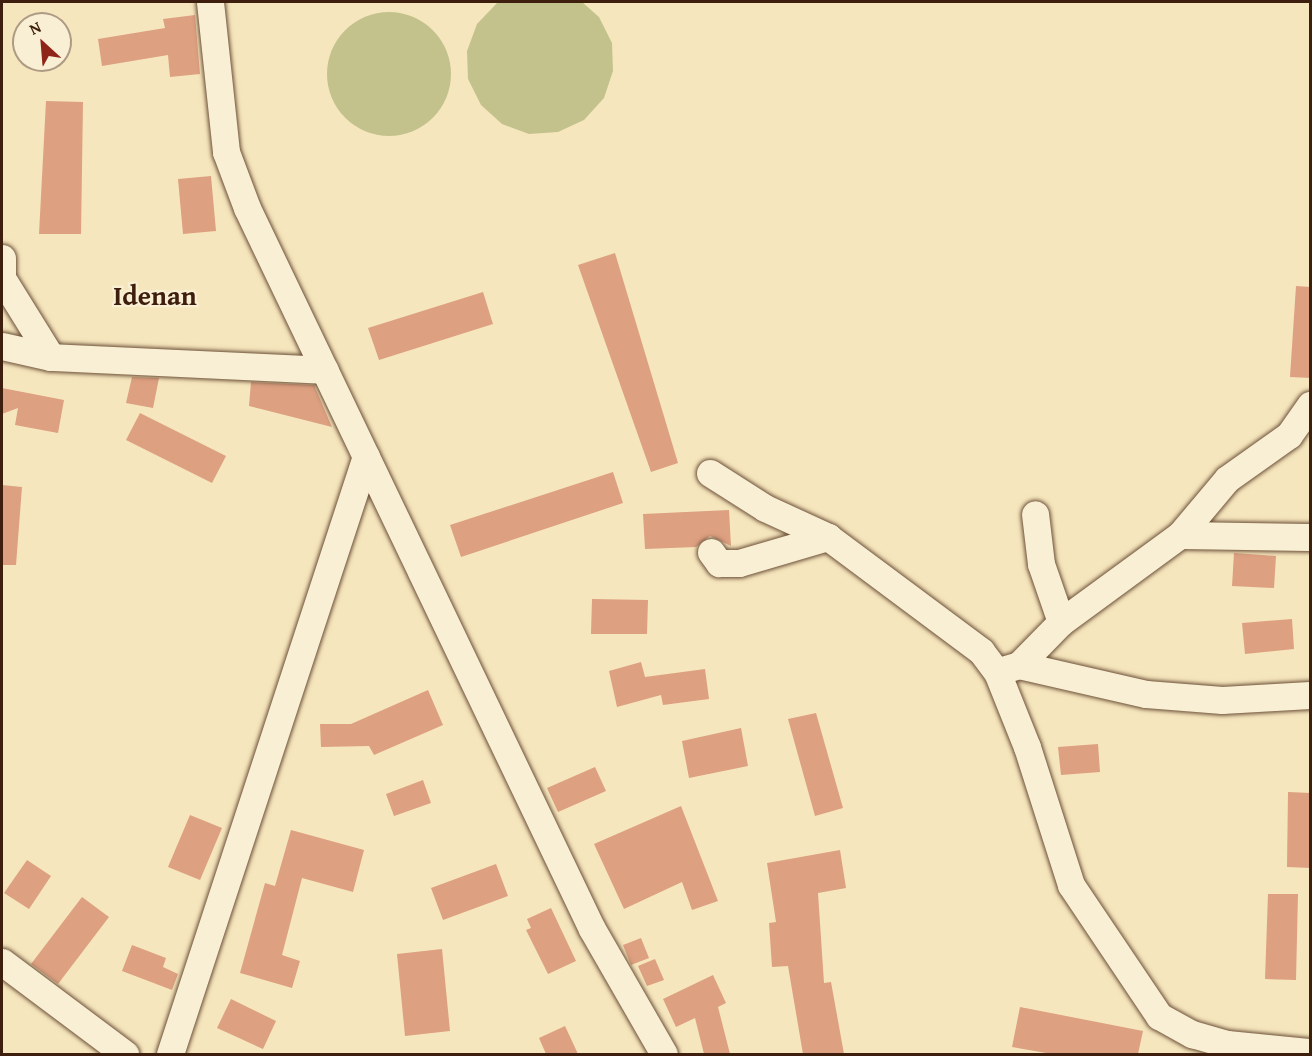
<!DOCTYPE html>
<style>
body{margin:0}
#map{position:relative;width:1312px;height:1056px;overflow:hidden;background:#f6e6bd;font-family:"Gentium Book Plus",serif}
div>[style]{position:absolute}
.green>*{inset:0;background:#c4c28c}
.round{border-radius:50%}
.building>*{inset:0;background:#dda081}
.roads{filter:drop-shadow(0 0 2px #6c5038) drop-shadow(0 0 2px #6c5038)}
.minor>*{height:27px;margin:-13.5px;padding:0 13.5px;transform-origin:13.5px;border-radius:13.5px;background:#f9efd4}
span{translate:-50% -50%;white-space:nowrap;text-align:center;line-height:1.15;-webkit-text-stroke:4.5px #f9efd4;paint-order:stroke}
.district-label{font-size:27px;color:#3e1e0c;font-weight:700}
.frame{position:absolute;inset:0;border:3px solid #3e1e0c;pointer-events:none}
.north{position:absolute;left:12px;top:12px;width:60px;height:60px;box-sizing:border-box;background:#f9efd4;border:2px solid #ae9b84;border-radius:50%;rotate:334deg;font-size:16px;font-weight:700;line-height:24px;text-align:center;color:#3e1e0c}
.north::after{content:'';display:block;margin:auto;width:21px;height:27px;background:#8f2418;clip-path:polygon(50% 0,100% 100%,50% 72%,0 100%)}
</style>
<div id="map">
<div class="green">
<i style="clip-path:polygon(498px 2px,582px 2px,599px 17px,612px 43px,613px 71px,604px 98px,584px 120px,558px 132px,529px 134px,502px 124px,481px 105px,468px 79px,467px 51px,477px 24px)"></i>
<i class="round" style="left:327px;top:12px;width:124px;height:124px"></i>
</div>
<div class="building">
<i style="clip-path:polygon(195px 15px,200px 74px,170px 77px,168px 55px,102px 66px,98px 39px,165px 28px,163px 19px)"></i>
<i style="clip-path:polygon(46px 101px,83px 102px,81px 234px,39px 234px)"></i>
<i style="clip-path:polygon(211px 176px,216px 231px,183px 234px,178px 179px)"></i>
<i style="clip-path:polygon(615px 253px,678px 463px,651px 472px,578px 265px)"></i>
<i style="clip-path:polygon(1296px 286px,1311px 287px,1311px 378px,1290px 377px)"></i>
<i style="clip-path:polygon(483px 292px,493px 324px,379px 360px,368px 328px)"></i>
<i style="clip-path:polygon(132px 377px,159px 378px,153px 408px,126px 403px)"></i>
<i style="clip-path:polygon(251px 382px,314px 385px,332px 427px,249px 406px)"></i>
<i style="clip-path:polygon(2px 388px,64px 400px,58px 433px,15px 425px,18px 408px,2px 414px)"></i>
<i style="clip-path:polygon(140px 413px,226px 456px,212px 483px,126px 440px)"></i>
<i style="clip-path:polygon(613px 472px,623px 503px,461px 557px,450px 525px)"></i>
<i style="clip-path:polygon(2px 485px,22px 487px,16px 565px,2px 565px)"></i>
<i style="clip-path:polygon(729px 510px,731px 546px,710px 536px,696px 547px,645px 549px,643px 514px)"></i>
<i style="clip-path:polygon(1234px 553px,1276px 556px,1274px 588px,1232px 586px)"></i>
<i style="clip-path:polygon(592px 599px,648px 600px,647px 634px,591px 634px)"></i>
<i style="clip-path:polygon(1292px 619px,1294px 649px,1245px 654px,1242px 623px)"></i>
<i style="clip-path:polygon(641px 662px,645px 677px,705px 669px,709px 699px,663px 705px,661px 695px,617px 707px,609px 671px)"></i>
<i style="clip-path:polygon(428px 690px,443px 725px,374px 755px,369px 746px,321px 747px,320px 724px,351px 724px)"></i>
<i style="clip-path:polygon(816px 713px,843px 808px,815px 816px,788px 719px)"></i>
<i style="clip-path:polygon(741px 728px,748px 766px,689px 778px,682px 741px)"></i>
<i style="clip-path:polygon(1098px 744px,1100px 772px,1061px 775px,1058px 747px)"></i>
<i style="clip-path:polygon(595px 767px,606px 791px,558px 812px,547px 788px)"></i>
<i style="clip-path:polygon(423px 780px,431px 803px,394px 816px,386px 794px)"></i>
<i style="clip-path:polygon(1288px 792px,1311px 793px,1311px 868px,1287px 867px)"></i>
<i style="clip-path:polygon(681px 806px,718px 901px,692px 910px,682px 882px,624px 909px,594px 844px)"></i>
<i style="clip-path:polygon(190px 815px,222px 828px,200px 880px,168px 867px)"></i>
<i style="clip-path:polygon(291px 830px,364px 850px,353px 892px,302px 878px,282px 955px,300px 961px,292px 988px,240px 973px,265px 883px,275px 886px)"></i>
<i style="clip-path:polygon(840px 850px,846px 888px,818px 893px,824px 983px,831px 982px,844px 1054px,803px 1054px,788px 966px,772px 967px,769px 923px,776px 922px,767px 863px)"></i>
<i style="clip-path:polygon(27px 860px,51px 876px,29px 909px,4px 893px)"></i>
<i style="clip-path:polygon(496px 864px,508px 896px,443px 920px,431px 888px)"></i>
<i style="clip-path:polygon(1268px 894px,1298px 894px,1296px 980px,1265px 979px)"></i>
<i style="clip-path:polygon(82px 897px,109px 917px,58px 984px,31px 964px)"></i>
<i style="clip-path:polygon(551px 908px,576px 961px,548px 974px,526px 930px,531px 928px,527px 919px)"></i>
<i style="clip-path:polygon(641px 938px,649px 958px,631px 965px,623px 945px)"></i>
<i style="clip-path:polygon(132px 945px,166px 958px,163px 967px,178px 974px,172px 990px,122px 971px)"></i>
<i style="clip-path:polygon(442px 949px,450px 1031px,405px 1036px,397px 954px)"></i>
<i style="clip-path:polygon(655px 959px,664px 980px,647px 986px,638px 966px)"></i>
<i style="clip-path:polygon(713px 975px,726px 1003px,718px 1007px,730px 1054px,704px 1054px,695px 1018px,676px 1027px,663px 999px)"></i>
<i style="clip-path:polygon(231px 999px,276px 1021px,263px 1049px,217px 1028px)"></i>
<i style="clip-path:polygon(1020px 1007px,1143px 1031px,1138px 1054px,1052px 1054px,1012px 1047px)"></i>
<i style="clip-path:polygon(565px 1026px,578px 1054px,546px 1054px,539px 1038px)"></i>
</div>
<div class="roads">
<div class="minor">
<i style="left:210px;top:2px;width:151px;rotate:83.9deg"></i>
<i style="left:226px;top:152px;width:60px;rotate:69.4deg"></i>
<i style="left:247px;top:208px;width:799px;rotate:64.43deg"></i>
<i style="left:592px;top:929px;width:144px;rotate:60.1deg"></i>
<i style="left:2px;top:258px;width:20px;rotate:90deg"></i>
<i style="left:2px;top:278px;width:93px;rotate:58.2deg"></i>
<i style="left:2px;top:346px;width:50px;rotate:12.7deg"></i>
<i style="left:51px;top:357px;width:274px;rotate:2.7deg"></i>
<i style="left:710px;top:473px;width:65px;rotate:32.5deg"></i>
<i style="left:765px;top:508px;width:69px;rotate:24.7deg"></i>
<i style="left:828px;top:537px;width:191px;rotate:36.7deg"></i>
<i style="left:981px;top:651px;width:26px;rotate:53deg"></i>
<i style="left:997px;top:672px;width:81px;rotate:68.2deg"></i>
<i style="left:1027px;top:747px;width:145px;rotate:72.3deg"></i>
<i style="left:1071px;top:885px;width:158px;rotate:56.1deg"></i>
<i style="left:1159px;top:1016px;width:38px;rotate:29deg"></i>
<i style="left:1192px;top:1034px;width:37px;rotate:16deg"></i>
<i style="left:1228px;top:1044px;width:82px;rotate:5.6deg"></i>
<i style="left:1180px;top:535px;width:130px;rotate:0.9deg"></i>
<i style="left:711px;top:552px;width:14px;rotate:54deg"></i>
<i style="left:719px;top:563px;width:20px"></i>
<i style="left:739px;top:563px;width:93px;rotate:-16.3deg"></i>
<i style="left:1061px;top:622px;width:147px;rotate:-36.2deg"></i>
<i style="left:1180px;top:535px;width:73px;rotate:-50deg"></i>
<i style="left:1227px;top:479px;width:76px;rotate:-35.4deg"></i>
<i style="left:1289px;top:435px;width:37px;rotate:-55deg"></i>
<i style="left:1019px;top:665px;width:130px;rotate:12.9deg"></i>
<i style="left:1146px;top:694px;width:76px;rotate:4.5deg"></i>
<i style="left:1222px;top:700px;width:88px;rotate:-3.3deg"></i>
<i style="left:1006px;top:669px;width:14px;rotate:-17deg"></i>
<i style="left:1019px;top:665px;width:60px;rotate:-45.7deg"></i>
<i style="left:1061px;top:622px;width:61px;rotate:-109deg"></i>
<i style="left:1041px;top:564px;width:50px;rotate:-96.8deg"></i>
<i style="left:2px;top:962px;width:154px;rotate:36.8deg"></i>
<i style="left:170px;top:1054px;width:629px;rotate:-71.85deg"></i>
</div>
</div>
<div class="district-label">
<span style="left:155px;top:296px">Idenan</span>
</div>
<div class="frame"></div>
<div class="north">N</div>
</div>
